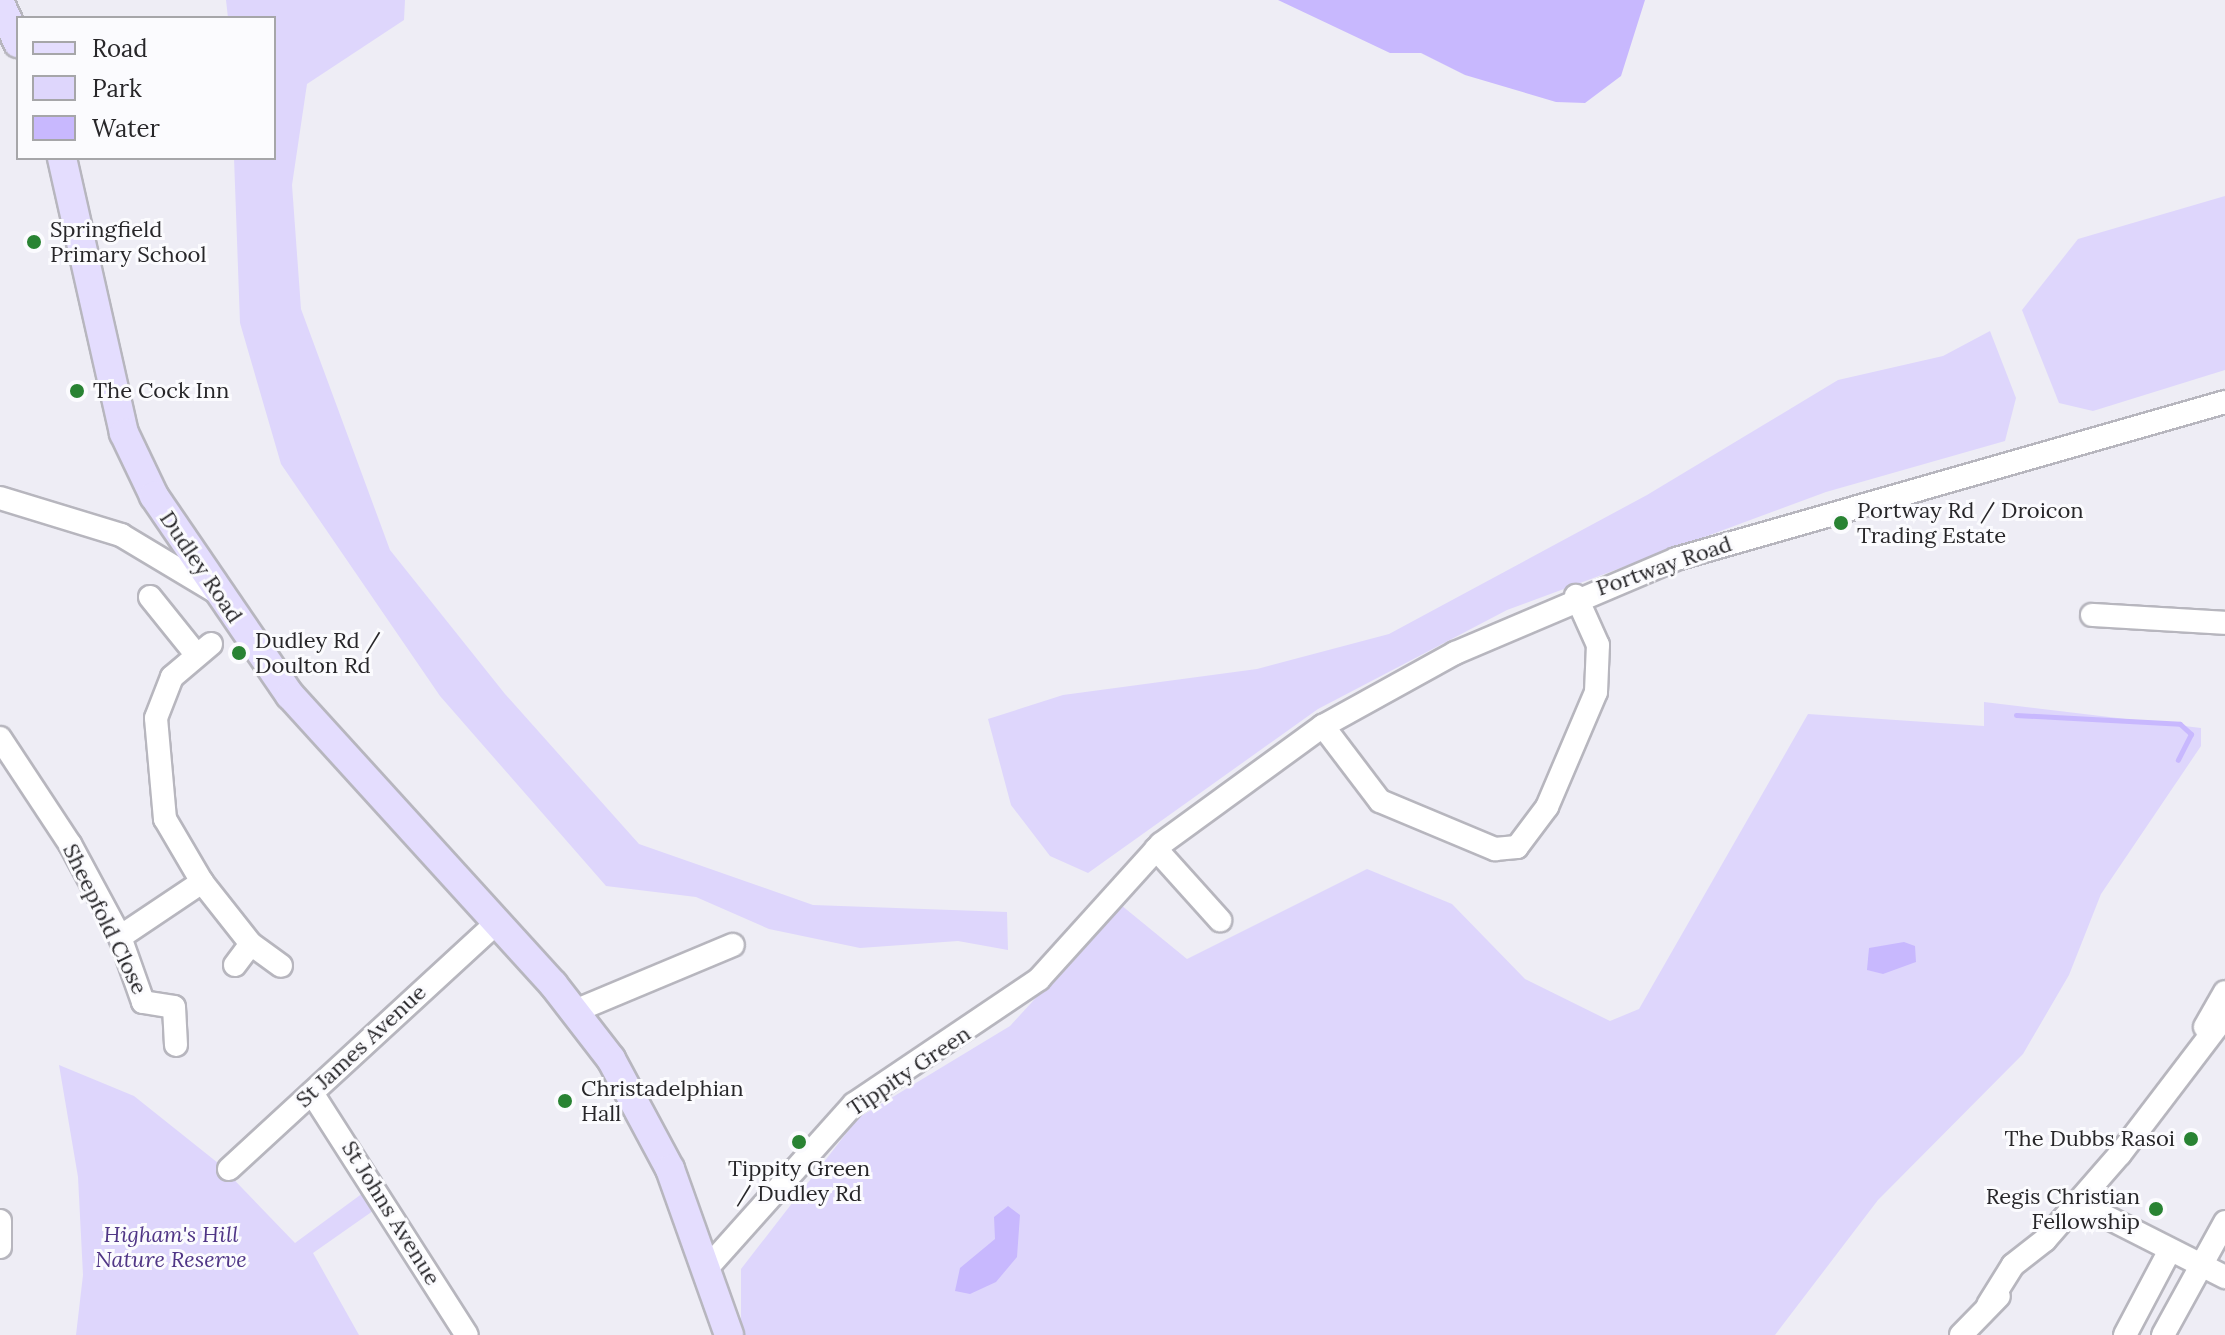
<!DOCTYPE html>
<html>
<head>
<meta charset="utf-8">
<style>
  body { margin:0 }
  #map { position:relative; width:2225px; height:1335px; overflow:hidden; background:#eeedf5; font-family:Lora,serif }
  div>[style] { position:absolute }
  .green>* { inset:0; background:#ded6fc }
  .water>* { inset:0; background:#c8b8fe }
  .stream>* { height:5px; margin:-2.5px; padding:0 2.5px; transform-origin:2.5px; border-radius:2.5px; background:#c8b8fe }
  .roads { filter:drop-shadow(2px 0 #b7b6be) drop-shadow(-2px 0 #b7b6be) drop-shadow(0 2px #b7b6be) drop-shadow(0 -2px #b7b6be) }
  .minor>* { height:22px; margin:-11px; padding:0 11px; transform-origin:11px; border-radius:11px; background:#fff }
  .major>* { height:28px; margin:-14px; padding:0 14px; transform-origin:14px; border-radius:14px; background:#e4ddfe }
  .dots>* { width:22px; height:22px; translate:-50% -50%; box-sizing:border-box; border:4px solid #fbfbfe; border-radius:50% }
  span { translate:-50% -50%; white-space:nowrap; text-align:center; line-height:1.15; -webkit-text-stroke:6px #fbfbfe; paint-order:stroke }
  .poi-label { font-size:22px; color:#272629 }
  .left { translate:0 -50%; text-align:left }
  .right { translate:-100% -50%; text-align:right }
  .street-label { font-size:22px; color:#272629 }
  .park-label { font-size:22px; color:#503686; font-style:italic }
  .legend { position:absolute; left:16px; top:16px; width:260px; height:144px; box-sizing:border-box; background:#fbfbfe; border:2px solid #a6a6a9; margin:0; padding:10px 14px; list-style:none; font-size:24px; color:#272629 }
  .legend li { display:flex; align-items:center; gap:16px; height:40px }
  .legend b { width:40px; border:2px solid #a6a6a9 }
</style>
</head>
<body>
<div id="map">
  <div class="green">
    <i style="clip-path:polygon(226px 0,405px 0,404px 20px,307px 84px,292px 185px,301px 309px,390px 550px,505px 694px,639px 844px,813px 905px,1007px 912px,1008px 950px,958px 941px,860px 948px,769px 929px,696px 897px,606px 886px,440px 696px,281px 464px,240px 323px,234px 158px,274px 158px,274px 18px,228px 18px)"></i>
    <i style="clip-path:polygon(2225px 196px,2225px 370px,2093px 411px,2059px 403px,2022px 310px,2078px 239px)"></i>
    <i style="clip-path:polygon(1990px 331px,2016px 398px,2005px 441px,1826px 492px,1507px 610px,1318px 709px,1088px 873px,1050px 856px,1011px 805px,988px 719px,1063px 695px,1257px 669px,1389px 634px,1647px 495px,1838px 380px,1943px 356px)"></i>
    <i style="clip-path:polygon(1984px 702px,2201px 728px,2201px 746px,2101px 894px,2069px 975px,2023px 1054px,1878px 1200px,1775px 1335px,741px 1335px,741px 1269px,858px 1118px,1010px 1026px,1121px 905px,1187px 959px,1367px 869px,1452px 904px,1525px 979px,1610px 1021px,1639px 1009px,1808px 714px,1984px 726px)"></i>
    <i style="clip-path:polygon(59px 1065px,134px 1096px,218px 1163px,295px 1243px,367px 1190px,380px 1206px,313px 1253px,359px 1335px,76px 1335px,83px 1275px,78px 1177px)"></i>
  </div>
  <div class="water">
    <i style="clip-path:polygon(1278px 0,1645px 0,1621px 76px,1585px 103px,1556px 102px,1465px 75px,1421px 53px,1390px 53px)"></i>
    <i style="clip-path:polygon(1904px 942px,1915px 946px,1916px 962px,1883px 974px,1867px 970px,1869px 948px)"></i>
    <i style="clip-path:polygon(1008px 1206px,1020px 1215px,1017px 1257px,996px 1282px,970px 1294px,955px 1291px,960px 1268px,995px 1239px,994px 1217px)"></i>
  </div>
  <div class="stream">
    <i style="left:2016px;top:715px;width:164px;rotate:3.1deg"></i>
    <i style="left:2180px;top:724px;width:15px;rotate:42deg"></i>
    <i style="left:2191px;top:734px;width:29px;rotate:117deg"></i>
  </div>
  <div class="roads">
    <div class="minor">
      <i style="left:0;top:498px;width:127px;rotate:17deg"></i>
      <i style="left:121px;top:535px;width:111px;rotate:31deg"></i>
      <i style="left:150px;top:597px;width:72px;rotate:51.2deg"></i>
      <i style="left:2092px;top:615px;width:133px;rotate:3.4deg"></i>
      <i style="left:1323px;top:726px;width:94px;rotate:52.8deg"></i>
      <i style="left:1380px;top:801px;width:125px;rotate:22.7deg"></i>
      <i style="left:1495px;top:849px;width:22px;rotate:-5deg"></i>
      <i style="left:1517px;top:847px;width:50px;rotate:-53.1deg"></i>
      <i style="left:1547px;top:807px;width:125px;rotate:-66.9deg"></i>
      <i style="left:1596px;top:692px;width:47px;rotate:-87.6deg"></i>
      <i style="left:1598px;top:645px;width:54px;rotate:-114.2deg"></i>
      <i style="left:0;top:738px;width:127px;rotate:56.6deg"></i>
      <i style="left:70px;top:844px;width:106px;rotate:61.7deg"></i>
      <i style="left:120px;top:937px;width:69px;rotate:70.5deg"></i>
      <i style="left:143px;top:1002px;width:31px;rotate:9deg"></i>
      <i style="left:174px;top:1007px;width:38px;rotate:87deg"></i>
      <i style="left:1156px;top:849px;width:96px;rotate:48deg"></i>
      <i style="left:202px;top:882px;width:79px;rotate:51.7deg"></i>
      <i style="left:251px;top:944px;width:37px;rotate:36deg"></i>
      <i style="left:120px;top:937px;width:99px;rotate:-33.9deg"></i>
      <i style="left:202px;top:882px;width:73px;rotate:-120.4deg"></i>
      <i style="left:165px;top:819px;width:101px;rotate:-95.1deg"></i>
      <i style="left:156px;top:718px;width:44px;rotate:-68.7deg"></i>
      <i style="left:172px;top:677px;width:51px;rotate:-40.2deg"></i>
      <i style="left:235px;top:965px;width:26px;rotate:-53deg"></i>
      <i style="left:575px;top:1011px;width:171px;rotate:-22.7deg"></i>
      <i style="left:2205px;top:1027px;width:40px;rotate:-60.3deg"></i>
      <i style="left:312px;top:1093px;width:287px;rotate:57.4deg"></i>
      <i style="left:229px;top:1169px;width:362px;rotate:-42.6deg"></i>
      <i style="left:2079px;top:1203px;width:164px;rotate:26.9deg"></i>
      <i style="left:0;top:1221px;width:26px;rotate:90deg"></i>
      <i style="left:709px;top:1266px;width:217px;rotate:-48.2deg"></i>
      <i style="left:854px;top:1104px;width:223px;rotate:-34deg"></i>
      <i style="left:1039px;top:979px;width:182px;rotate:-47.9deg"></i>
      <i style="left:1161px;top:844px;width:200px;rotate:-36.1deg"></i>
      <i style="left:1323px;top:726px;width:151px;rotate:-28.9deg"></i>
      <i style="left:1455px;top:653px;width:240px;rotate:-23deg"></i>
      <i style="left:1676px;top:559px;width:571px;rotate:-15.96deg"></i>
      <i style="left:1988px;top:1305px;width:47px;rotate:-58deg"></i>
      <i style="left:2013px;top:1265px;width:41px;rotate:-38deg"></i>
      <i style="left:2045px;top:1240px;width:114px;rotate:-48.9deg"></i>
      <i style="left:2120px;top:1154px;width:173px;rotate:-52.7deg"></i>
      <i style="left:1961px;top:1335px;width:54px;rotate:-45.7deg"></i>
      <i style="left:2125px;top:1335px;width:94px;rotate:-62.1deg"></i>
      <i style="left:2163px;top:1335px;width:129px;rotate:-61.2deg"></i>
    </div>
    <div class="major">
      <i style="left:0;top:3px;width:44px;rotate:65.8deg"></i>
      <i style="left:62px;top:158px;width:282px;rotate:77.3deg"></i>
      <i style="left:124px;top:433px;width:70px;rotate:64.5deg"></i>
      <i style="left:154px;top:496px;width:241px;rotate:55.7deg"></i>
      <i style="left:290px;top:695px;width:391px;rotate:47.7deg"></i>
      <i style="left:553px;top:984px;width:95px;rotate:52.3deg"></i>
      <i style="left:611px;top:1059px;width:125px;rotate:61.8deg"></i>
      <i style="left:670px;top:1169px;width:176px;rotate:70.4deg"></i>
    </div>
  </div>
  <div class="dots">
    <i style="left:34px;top:242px;background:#298333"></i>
    <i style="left:77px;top:391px;background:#298333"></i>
    <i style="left:1841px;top:523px;background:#298333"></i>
    <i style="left:239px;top:653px;background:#298333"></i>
    <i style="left:565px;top:1101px;background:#298333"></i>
    <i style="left:2191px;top:1139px;background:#298333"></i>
    <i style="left:799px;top:1142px;background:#298333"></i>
    <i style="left:2156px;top:1209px;background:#298333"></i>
  </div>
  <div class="poi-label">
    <span class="left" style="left:50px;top:242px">Springfield<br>Primary School</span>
    <span class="left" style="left:93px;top:391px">The Cock Inn</span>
    <span class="left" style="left:1857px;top:523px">Portway Rd / Droicon<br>Trading Estate</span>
    <span class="left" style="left:255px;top:653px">Dudley Rd /<br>Doulton Rd</span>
    <span class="left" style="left:581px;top:1101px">Christadelphian<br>Hall</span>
    <span class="right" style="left:2175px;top:1139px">The Dubbs Rasoi</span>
    <span style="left:799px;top:1181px">Tippity Green<br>/ Dudley Rd</span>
    <span class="right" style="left:2140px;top:1209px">Regis Christian<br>Fellowship</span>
  </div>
  <div class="street-label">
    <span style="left:1664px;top:566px;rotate:-19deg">Portway Road</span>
    <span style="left:201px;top:567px;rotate:56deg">Dudley Road</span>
    <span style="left:105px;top:919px;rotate:64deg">Sheepfold Close</span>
    <span style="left:361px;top:1046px;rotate:-43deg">St James Avenue</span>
    <span style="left:909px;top:1071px;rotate:-34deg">Tippity Green</span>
    <span style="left:391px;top:1213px;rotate:58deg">St Johns Avenue</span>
  </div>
  <div class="park-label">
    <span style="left:171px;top:1247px">Higham's Hill<br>Nature Reserve</span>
  </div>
  <ul class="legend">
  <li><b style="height:10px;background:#e4ddfe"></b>Road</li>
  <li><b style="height:22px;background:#ded6fc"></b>Park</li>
  <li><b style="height:22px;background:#c8b8fe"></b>Water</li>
  </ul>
</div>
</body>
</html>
